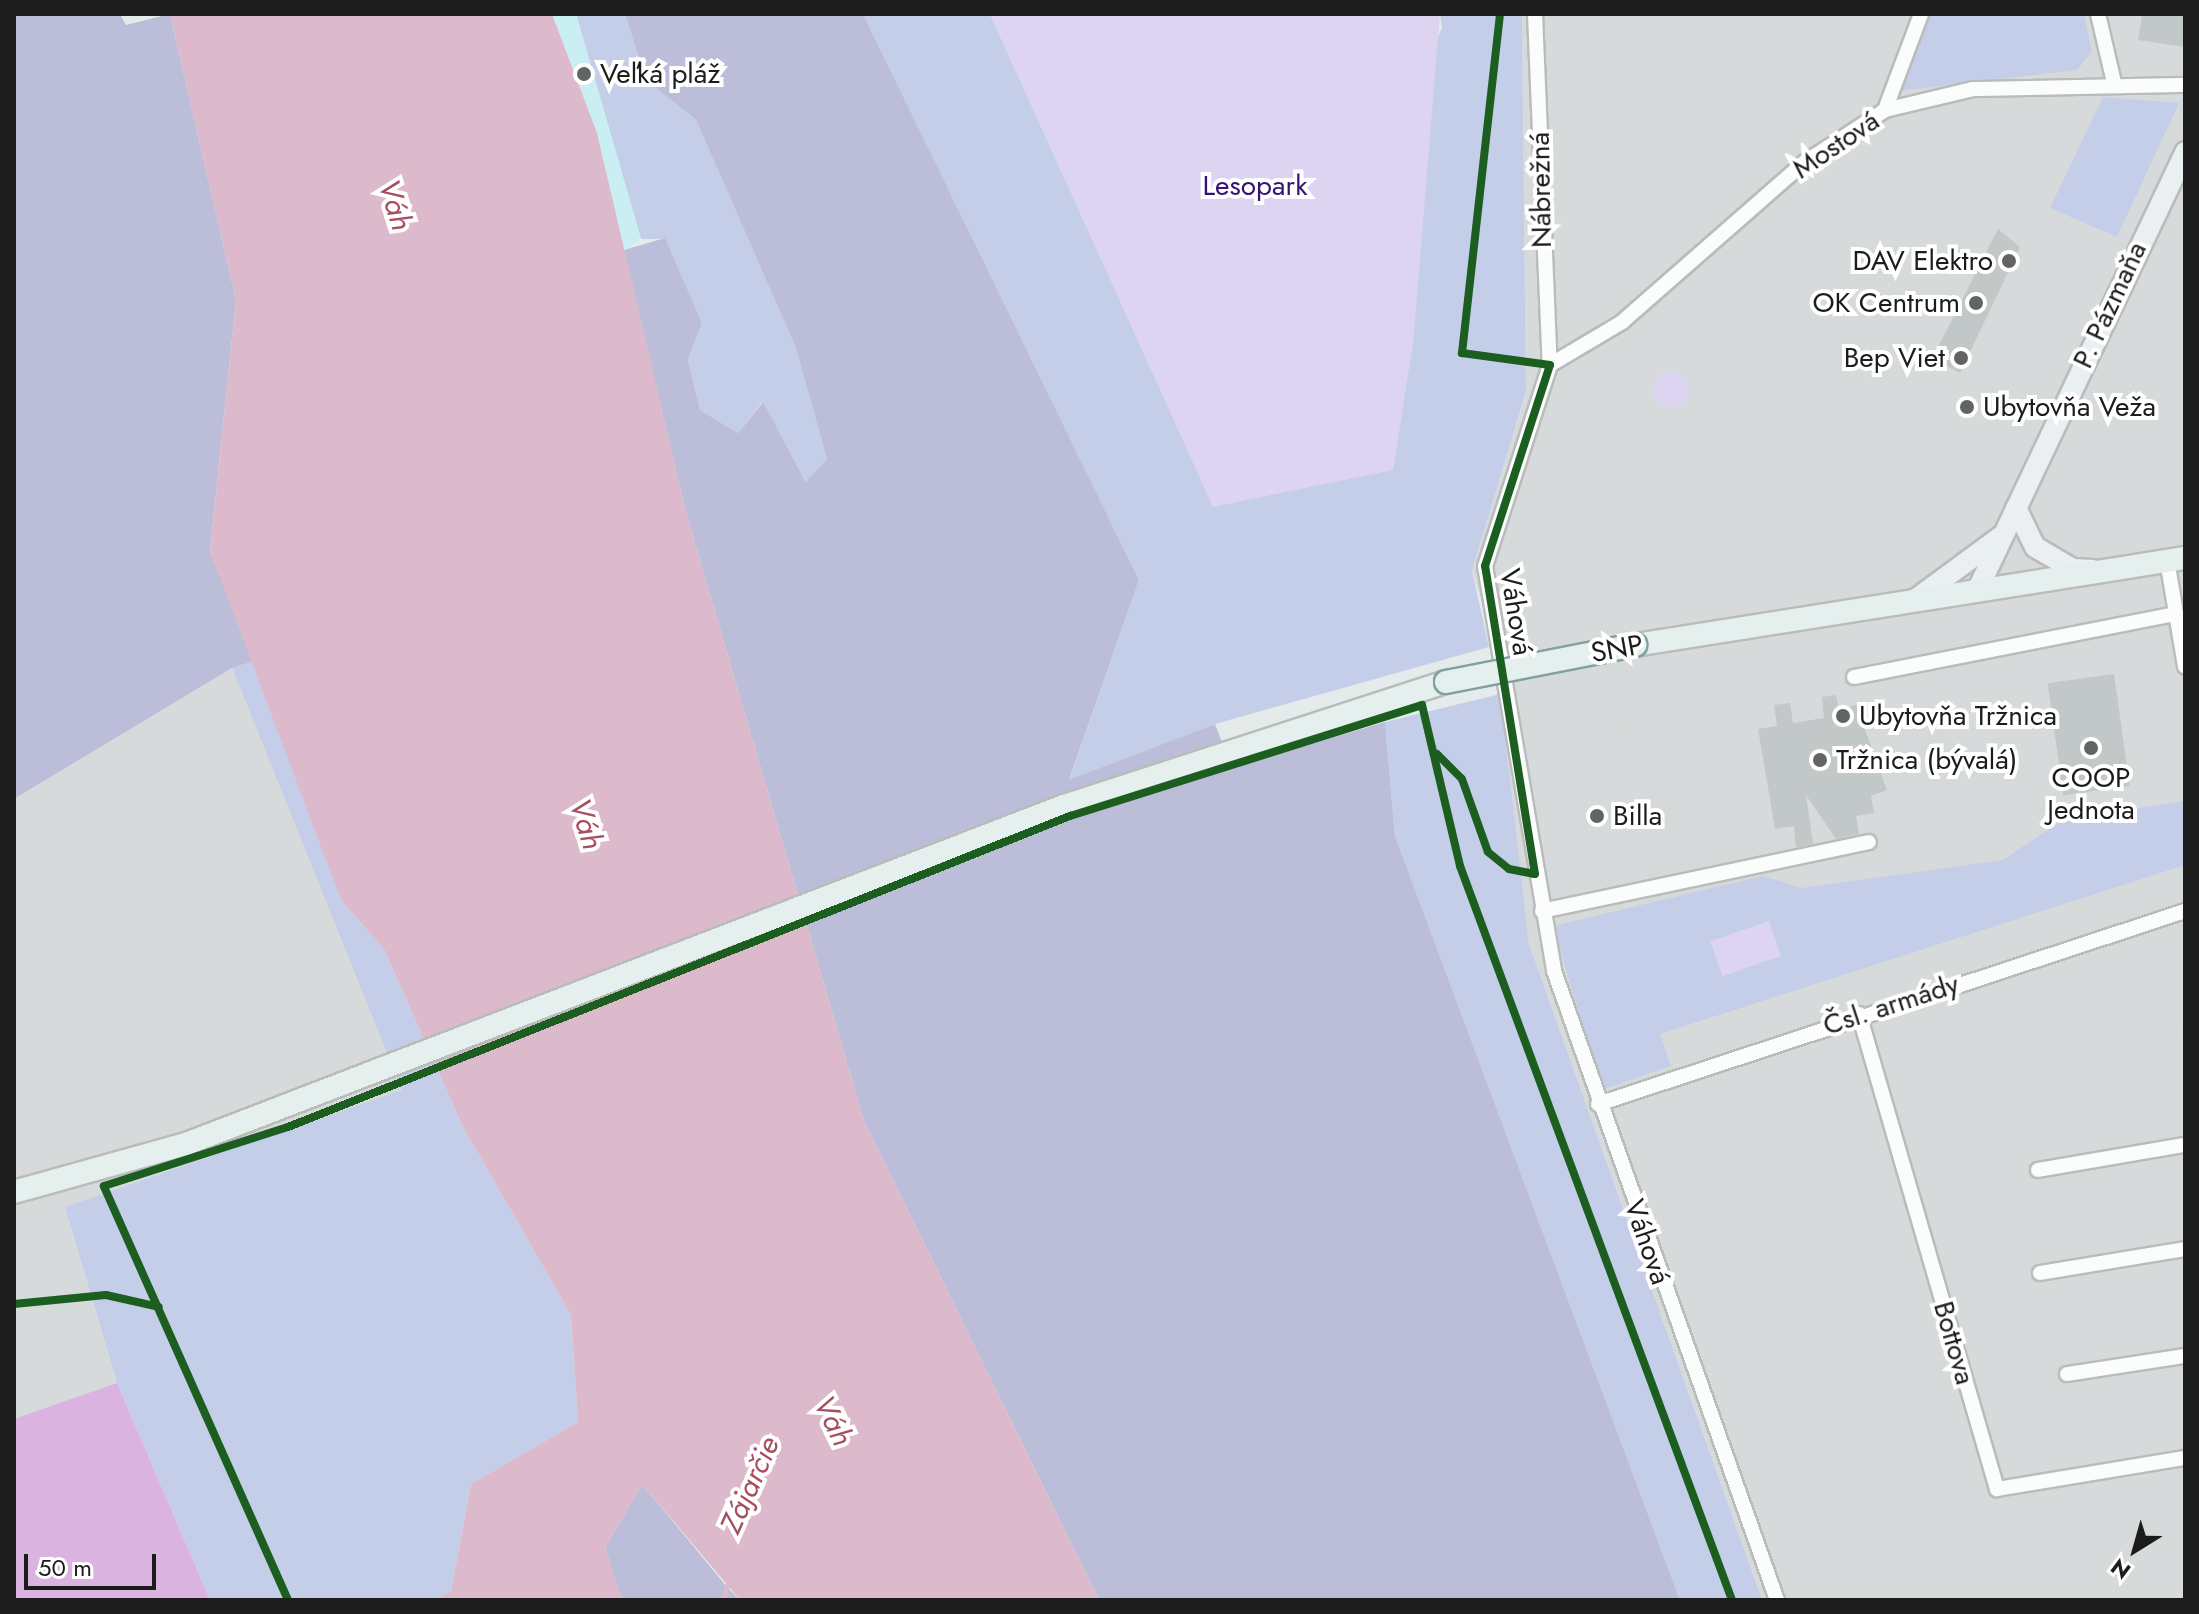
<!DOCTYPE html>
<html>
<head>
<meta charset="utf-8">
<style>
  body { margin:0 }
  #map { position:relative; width:2199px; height:1614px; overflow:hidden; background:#e5ebeb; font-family:Jost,sans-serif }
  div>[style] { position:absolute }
  .residential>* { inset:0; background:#d6dada }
  .religious>* { inset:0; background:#d6d9d9; transform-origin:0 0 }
  .grass>* { inset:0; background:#c5cee8 }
  .forest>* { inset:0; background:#bcbed9 }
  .sand>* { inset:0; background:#caeff3 }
  .park>* { inset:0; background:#dcd4f1; transform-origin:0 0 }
  .round { border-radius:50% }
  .pitch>* { inset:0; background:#dab3e1 }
  .water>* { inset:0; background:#dcbacb }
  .stream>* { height:5px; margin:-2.5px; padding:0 2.5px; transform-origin:2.5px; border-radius:2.5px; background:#dcbacb }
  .building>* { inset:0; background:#c2c7c7; transform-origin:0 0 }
  .roads { filter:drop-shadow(2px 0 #babcbc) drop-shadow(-2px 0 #babcbc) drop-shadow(0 2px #babcbc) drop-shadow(0 -2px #babcbc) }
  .street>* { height:14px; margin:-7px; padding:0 7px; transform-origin:7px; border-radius:7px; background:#fbfcfc }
  .secondary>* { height:20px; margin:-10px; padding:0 10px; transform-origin:10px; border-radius:10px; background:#eaeff2 }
  .primary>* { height:22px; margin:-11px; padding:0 11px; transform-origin:11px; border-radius:11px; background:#e4efee }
  .bridges { filter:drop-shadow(2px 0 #849f9f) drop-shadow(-2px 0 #849f9f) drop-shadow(0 2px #849f9f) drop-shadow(0 -2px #849f9f) }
  .primary-bridge>* { height:22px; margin:-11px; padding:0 11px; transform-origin:11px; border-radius:11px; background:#e4efee }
  .cycleway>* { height:8px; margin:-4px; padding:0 4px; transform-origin:4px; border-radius:4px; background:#1b5e20 }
  .dots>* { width:22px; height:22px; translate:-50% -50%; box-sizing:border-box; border:4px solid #fff; border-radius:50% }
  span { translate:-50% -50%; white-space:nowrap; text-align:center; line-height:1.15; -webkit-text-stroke:8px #fff; paint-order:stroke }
  .poi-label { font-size:28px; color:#1c1c1c }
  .left { translate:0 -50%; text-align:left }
  .right { translate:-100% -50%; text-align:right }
  .street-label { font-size:28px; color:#1c1c1c }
  .park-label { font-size:28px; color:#371273 }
  .water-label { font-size:30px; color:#a64f60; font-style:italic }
  .frame { position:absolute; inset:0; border:16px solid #1c1c1c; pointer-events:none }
  .north { position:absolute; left:2095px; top:1510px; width:80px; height:80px; -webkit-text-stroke:6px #fff; paint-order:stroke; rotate:217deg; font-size:22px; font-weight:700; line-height:32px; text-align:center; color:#1c1c1c }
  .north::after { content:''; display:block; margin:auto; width:28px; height:36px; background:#1c1c1c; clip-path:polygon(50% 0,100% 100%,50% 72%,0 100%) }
  .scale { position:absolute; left:24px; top:1554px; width:132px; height:36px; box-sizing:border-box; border:4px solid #1c1c1c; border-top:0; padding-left:10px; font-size:24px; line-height:28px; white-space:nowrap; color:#1c1c1c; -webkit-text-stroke:6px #fff; paint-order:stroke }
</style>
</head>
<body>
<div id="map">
  <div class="residential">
    <i style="clip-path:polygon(1522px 14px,2185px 14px,2185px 1600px,1762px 1600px,1529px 944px,1490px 628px,1472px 571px,1526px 391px)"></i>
    <i style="clip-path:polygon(232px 668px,403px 1090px,65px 1207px,117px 1383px,14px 1421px,14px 799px)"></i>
  </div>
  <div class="religious">
    <i style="left:2061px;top:237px;width:43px;height:152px;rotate:26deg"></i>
    <i style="left:1942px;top:705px;width:96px;height:64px;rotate:83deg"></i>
    <i style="clip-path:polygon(1740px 709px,1760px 853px,1790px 880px,1647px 905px,1650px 849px,1626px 730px)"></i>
    <i style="clip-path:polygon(2168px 973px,2181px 1050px,2172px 1063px,2158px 988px)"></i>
    <i style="clip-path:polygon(14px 1014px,52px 1085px,33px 1072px,14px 1040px)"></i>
    <i style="clip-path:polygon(37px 1313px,49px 1318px,59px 1343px,14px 1363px,14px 1322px)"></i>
  </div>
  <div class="grass">
    <i style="clip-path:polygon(576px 14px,625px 14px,646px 80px,696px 120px,795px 346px,827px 459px,807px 483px,762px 402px,738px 433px,700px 410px,688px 360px,702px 323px,665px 239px,641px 239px)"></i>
    <i style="clip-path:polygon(863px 14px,990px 14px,1214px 507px,1442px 28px,1440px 14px,1522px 14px,1526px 391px,1472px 571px,1489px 647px,1215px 724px,1069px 781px,1139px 580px)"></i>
    <i style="clip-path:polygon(1929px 14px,2084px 14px,2092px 52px,2077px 70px,1899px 91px)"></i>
    <i style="clip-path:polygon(2103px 97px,2179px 103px,2117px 237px,2050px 208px)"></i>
    <i style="clip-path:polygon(254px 661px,341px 900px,384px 949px,463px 1127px,571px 1315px,578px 1422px,471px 1484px,451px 1591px,434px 1600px,210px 1600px,117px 1383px,65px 1207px,402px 1090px,232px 668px)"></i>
    <i style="clip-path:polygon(1500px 694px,1529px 944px,1762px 1600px,1680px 1600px,1395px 836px,1385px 722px)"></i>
    <i style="clip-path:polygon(2185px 801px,2185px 865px,1660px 1034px,1671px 1066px,1602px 1090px,1553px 926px,1763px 876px,1802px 888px,2003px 860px,2063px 820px)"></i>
  </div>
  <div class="forest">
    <i style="clip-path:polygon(14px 14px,120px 14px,126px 25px,170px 14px,236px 300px,210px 551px,254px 661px,232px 668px,14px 799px)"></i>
    <i style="clip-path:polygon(625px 14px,863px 14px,1139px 580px,1069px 780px,1215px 724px,1232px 768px,1385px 722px,1395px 836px,1680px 1600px,1099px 1600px,864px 1121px,685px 509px,624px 250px,665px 238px,702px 323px,688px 360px,700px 410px,738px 433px,763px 402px,806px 482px,827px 459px,795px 346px,696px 120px,646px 80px)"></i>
    <i style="clip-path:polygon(642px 1484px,727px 1587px,740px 1600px,622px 1600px,605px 1548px)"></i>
  </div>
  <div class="sand">
    <i style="clip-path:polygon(552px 14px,576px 14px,641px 239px,624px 250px,597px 133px)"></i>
  </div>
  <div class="park">
    <i style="clip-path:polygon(990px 14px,1440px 14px,1413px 344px,1393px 470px,1213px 507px)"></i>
    <i class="round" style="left:1653px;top:371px;width:36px;height:36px"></i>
    <i style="left:1769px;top:921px;width:37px;height:62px;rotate:71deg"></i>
  </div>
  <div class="pitch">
    <i style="clip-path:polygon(117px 1383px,210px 1600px,14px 1600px,14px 1419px)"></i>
  </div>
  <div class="water">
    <i style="clip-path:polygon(170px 14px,552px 14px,597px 133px,685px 509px,864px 1121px,1099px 1600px,740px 1600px,642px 1484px,605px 1548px,622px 1600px,434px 1600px,451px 1591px,471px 1484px,578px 1422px,571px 1315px,463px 1127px,384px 949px,341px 900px,210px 551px,236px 300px)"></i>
  </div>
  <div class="stream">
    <i style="left:722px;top:1600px;width:19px;rotate:-69deg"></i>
  </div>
  <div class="building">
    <i style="clip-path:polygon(2142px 14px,2185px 15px,2185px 47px,2138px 40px)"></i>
    <i style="clip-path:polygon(1998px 229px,2020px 247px,1960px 373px,1932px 359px)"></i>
    <i style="left:2114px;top:674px;width:113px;height:67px;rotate:82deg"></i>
    <i style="clip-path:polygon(1836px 695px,1839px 710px,1856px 705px,1887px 790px,1871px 796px,1874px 813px,1856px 816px,1859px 834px,1836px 839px,1806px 795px,1813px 844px,1796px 847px,1794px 826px,1775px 829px,1758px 729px,1777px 726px,1774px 705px,1790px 703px,1793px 723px,1824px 718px,1822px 697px)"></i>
  </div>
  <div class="roads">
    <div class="street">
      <i style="left:1535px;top:14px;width:351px;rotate:87.6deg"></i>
      <i style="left:1550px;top:365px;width:211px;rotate:107.9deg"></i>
      <i style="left:1485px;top:566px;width:411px;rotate:80.3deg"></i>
      <i style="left:1554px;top:971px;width:667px;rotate:70.48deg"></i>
      <i style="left:2098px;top:14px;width:71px;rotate:76.9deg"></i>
      <i style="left:1885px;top:110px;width:103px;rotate:-69.4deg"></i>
      <i style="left:1550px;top:365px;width:84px;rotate:-30.8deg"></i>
      <i style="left:1622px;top:322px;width:243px;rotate:-41.2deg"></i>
      <i style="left:1805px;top:162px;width:95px;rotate:-33deg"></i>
      <i style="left:1885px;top:110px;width:90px;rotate:-13.4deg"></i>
      <i style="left:1973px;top:89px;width:212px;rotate:-1.1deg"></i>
      <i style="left:2167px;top:560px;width:108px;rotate:80.4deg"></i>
      <i style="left:1854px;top:677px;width:328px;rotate:-11.1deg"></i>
      <i style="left:1542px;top:911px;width:334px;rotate:-11.9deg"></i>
      <i style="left:1859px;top:1014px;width:495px;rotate:73.8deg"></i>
      <i style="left:1997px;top:1489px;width:191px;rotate:-9.4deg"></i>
      <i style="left:1598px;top:1104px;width:618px;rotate:-18.2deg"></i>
      <i style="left:2038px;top:1170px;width:149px;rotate:-9.7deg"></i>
      <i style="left:2040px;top:1273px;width:147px;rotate:-9.4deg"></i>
      <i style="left:2067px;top:1374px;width:119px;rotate:-8.7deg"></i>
    </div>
    <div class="secondary">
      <i style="left:2016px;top:508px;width:43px;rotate:64deg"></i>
      <i style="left:2035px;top:547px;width:44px;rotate:30.1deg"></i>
      <i style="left:2073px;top:569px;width:20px;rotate:3deg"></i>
      <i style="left:1977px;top:591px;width:486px;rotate:-64.6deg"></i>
      <i style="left:1916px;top:599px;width:104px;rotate:-36.4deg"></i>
    </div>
    <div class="primary">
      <i style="left:1635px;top:645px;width:557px;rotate:-8.99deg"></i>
      <i style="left:14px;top:1192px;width:179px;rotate:-15.6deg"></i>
      <i style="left:186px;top:1144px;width:941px;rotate:-21.06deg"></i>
      <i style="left:1064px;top:806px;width:402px;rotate:-18deg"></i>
    </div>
  </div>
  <div class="bridges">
    <div class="primary-bridge">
      <i style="left:1446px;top:682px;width:193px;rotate:-11.1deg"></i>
    </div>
  </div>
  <div class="cycleway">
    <i style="left:1437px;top:754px;width:35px;rotate:45deg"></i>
    <i style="left:1462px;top:779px;width:77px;rotate:70.4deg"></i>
    <i style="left:1488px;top:852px;width:27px;rotate:39deg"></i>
    <i style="left:1509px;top:869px;width:26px;rotate:11deg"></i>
    <i style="left:1535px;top:874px;width:312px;rotate:-99.2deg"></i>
    <i style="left:1485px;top:566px;width:211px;rotate:-72.1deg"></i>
    <i style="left:1550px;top:365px;width:89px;rotate:-172.2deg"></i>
    <i style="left:1462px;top:353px;width:341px;rotate:-83.6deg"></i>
    <i style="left:14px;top:1304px;width:92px;rotate:-5.6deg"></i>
    <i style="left:106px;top:1295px;width:54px;rotate:12.8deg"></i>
    <i style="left:288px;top:1600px;width:453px;rotate:-114deg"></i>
    <i style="left:104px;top:1186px;width:193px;rotate:-17.8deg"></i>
    <i style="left:288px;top:1127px;width:842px;rotate:-21.69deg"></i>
    <i style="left:1070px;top:816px;width:369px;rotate:-17.5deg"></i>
    <i style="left:1422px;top:705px;width:165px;rotate:76.7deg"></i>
    <i style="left:1460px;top:866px;width:783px;rotate:69.67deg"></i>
  </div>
  <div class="dots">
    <i style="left:584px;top:74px;background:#626464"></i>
    <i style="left:2009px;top:261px;background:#626464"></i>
    <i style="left:1976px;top:303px;background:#626464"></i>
    <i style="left:1961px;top:358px;background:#626464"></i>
    <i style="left:1967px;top:407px;background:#626464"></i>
    <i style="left:1843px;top:716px;background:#626464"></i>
    <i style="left:2091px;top:748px;background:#626464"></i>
    <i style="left:1820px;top:760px;background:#626464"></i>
    <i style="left:1597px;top:816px;background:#626464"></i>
  </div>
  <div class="poi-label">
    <span class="left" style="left:600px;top:74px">Veľká pláž</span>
    <span class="right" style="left:1993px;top:261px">DAV Elektro</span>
    <span class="right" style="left:1960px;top:303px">OK Centrum</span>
    <span class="right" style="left:1945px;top:358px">Bep Viet</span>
    <span class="left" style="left:1983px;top:407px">Ubytovňa Veža</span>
    <span class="left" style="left:1859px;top:716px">Ubytovňa Tržnica</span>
    <span class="left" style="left:1836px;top:760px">Tržnica (bývalá)</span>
    <span style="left:2091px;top:794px">COOP<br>Jednota</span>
    <span class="left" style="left:1613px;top:816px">Billa</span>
  </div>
  <div class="street-label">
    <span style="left:1836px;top:145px;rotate:-34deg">Mostová</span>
    <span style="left:1541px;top:190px;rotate:-91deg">Nábrežná</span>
    <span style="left:2110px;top:305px;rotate:-65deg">P. Pázmaňa</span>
    <span style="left:1516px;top:612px;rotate:81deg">Váhová</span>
    <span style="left:1617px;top:649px;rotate:-10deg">SNP</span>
    <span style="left:1891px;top:1005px;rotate:-18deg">Čsl. armády</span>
    <span style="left:1647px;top:1242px;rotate:71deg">Váhová</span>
    <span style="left:1954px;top:1343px;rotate:74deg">Bottova</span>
  </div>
  <div class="park-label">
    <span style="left:1255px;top:186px">Lesopark</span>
  </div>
  <div class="water-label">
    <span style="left:395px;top:205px;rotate:73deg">Váh</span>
    <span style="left:586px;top:824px;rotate:73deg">Váh</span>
    <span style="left:833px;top:1421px;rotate:64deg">Váh</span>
    <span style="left:750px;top:1485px;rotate:-66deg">Zájarčie</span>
  </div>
  <div class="frame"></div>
  <div class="north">N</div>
  <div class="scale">50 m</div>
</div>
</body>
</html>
